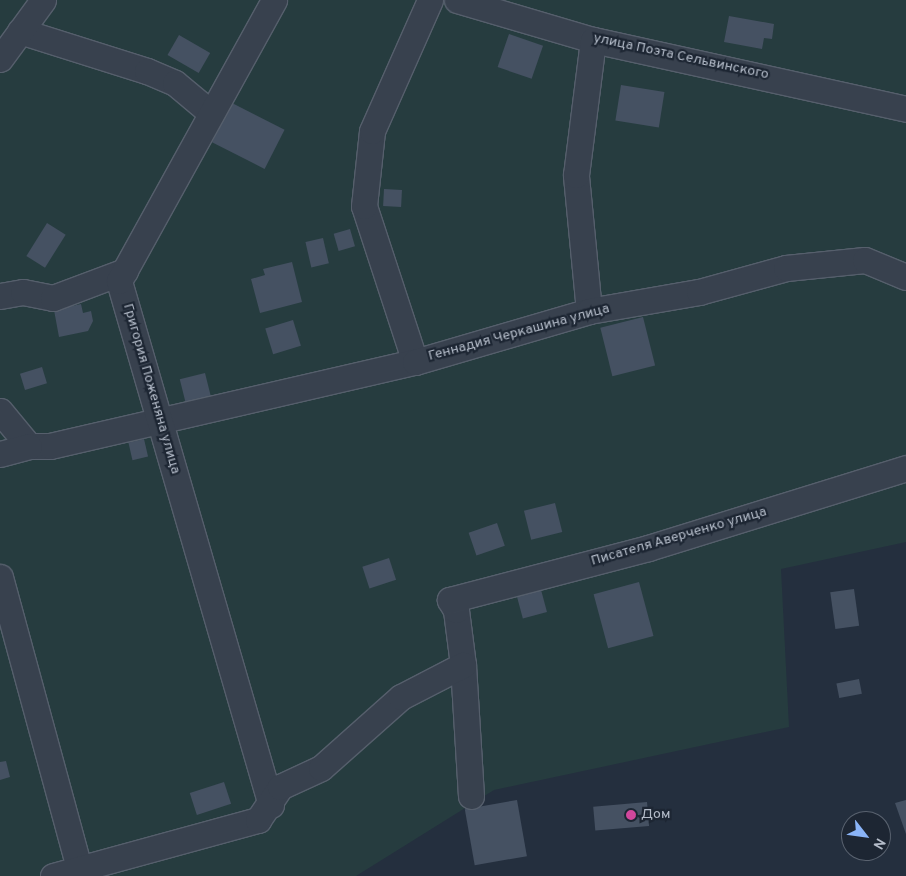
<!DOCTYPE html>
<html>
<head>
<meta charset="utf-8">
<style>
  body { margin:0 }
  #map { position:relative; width:906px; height:876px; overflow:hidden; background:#242f3e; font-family:Overpass,sans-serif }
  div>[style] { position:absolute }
  .green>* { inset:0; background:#263c3f }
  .building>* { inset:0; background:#455162; transform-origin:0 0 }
  .roads { filter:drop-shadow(1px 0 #565f6c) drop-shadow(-1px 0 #565f6c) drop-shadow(0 1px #565f6c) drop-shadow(0 -1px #565f6c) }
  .minor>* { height:25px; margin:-12.5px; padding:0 12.5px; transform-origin:12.5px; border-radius:12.5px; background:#38414e }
  .dots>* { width:14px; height:14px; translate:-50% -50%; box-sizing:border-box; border:2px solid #1d2633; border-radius:50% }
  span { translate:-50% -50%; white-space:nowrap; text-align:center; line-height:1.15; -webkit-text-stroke:4.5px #1d2633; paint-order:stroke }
  .street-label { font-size:14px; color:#b4bcc9 }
  .poi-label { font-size:14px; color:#b4bcc9 }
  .left { translate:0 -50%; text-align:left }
  .north { position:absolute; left:841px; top:811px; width:50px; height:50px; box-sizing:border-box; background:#1d2633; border:1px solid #59626f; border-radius:50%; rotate:120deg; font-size:14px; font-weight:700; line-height:20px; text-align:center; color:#b4bcc9 }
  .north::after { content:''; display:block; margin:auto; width:18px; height:22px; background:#8ab4f8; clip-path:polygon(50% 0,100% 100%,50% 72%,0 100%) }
</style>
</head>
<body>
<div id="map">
  <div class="green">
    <i style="clip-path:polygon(0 0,906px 0,906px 542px,781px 569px,789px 727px,494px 790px,356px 876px,0 876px)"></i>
  </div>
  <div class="building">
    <i style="clip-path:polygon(729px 16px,774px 24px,772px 39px,764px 38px,762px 49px,724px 42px)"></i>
    <i style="left:509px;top:34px;width:36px;height:35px;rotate:19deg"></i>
    <i style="left:179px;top:35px;width:36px;height:23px;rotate:30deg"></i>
    <i style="left:621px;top:85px;width:44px;height:36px;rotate:9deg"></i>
    <i style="left:232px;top:103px;width:59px;height:44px;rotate:27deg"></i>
    <i style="left:384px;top:189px;width:18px;height:17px;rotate:3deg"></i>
    <i style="left:47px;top:223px;width:22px;height:39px;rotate:32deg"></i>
    <i style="left:350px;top:229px;width:18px;height:17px;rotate:74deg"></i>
    <i style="left:323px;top:238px;width:26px;height:18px;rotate:77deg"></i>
    <i style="clip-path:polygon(292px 262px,302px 302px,260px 313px,251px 279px,265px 275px,263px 269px)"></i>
    <i style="clip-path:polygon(81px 304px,83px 313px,91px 311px,93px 321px,88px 331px,59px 337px,54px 310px)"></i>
    <i style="left:643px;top:317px;width:50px;height:44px;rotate:76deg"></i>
    <i style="left:293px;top:320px;width:27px;height:29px;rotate:73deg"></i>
    <i style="left:42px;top:367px;width:17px;height:23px;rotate:73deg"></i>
    <i style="left:205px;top:373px;width:25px;height:26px;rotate:76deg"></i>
    <i style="left:144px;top:439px;width:18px;height:16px;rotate:77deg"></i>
    <i style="left:555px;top:503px;width:30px;height:32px;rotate:76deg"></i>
    <i style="left:497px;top:523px;width:24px;height:30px;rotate:71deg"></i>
    <i style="left:389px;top:558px;width:23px;height:28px;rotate:72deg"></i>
    <i style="left:639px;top:582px;width:56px;height:47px;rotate:75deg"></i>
    <i style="left:540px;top:586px;width:27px;height:25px;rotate:75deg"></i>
    <i style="left:854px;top:589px;width:37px;height:24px;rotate:82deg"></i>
    <i style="left:859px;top:679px;width:15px;height:23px;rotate:79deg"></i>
    <i style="clip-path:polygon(6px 761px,10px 777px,0 780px,0 762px)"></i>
    <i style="left:224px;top:782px;width:23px;height:36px;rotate:72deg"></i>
    <i style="left:517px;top:800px;width:57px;height:53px;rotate:80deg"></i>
    <i style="clip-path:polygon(906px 800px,906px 834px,895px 803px)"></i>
    <i style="left:647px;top:802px;width:24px;height:54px;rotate:85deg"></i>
  </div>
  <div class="roads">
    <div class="minor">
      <i style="left:457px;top:0;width:142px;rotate:16.4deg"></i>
      <i style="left:593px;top:40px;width:321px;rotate:12.4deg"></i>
      <i style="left:20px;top:31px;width:133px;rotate:17.5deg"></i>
      <i style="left:147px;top:71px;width:30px;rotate:23deg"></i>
      <i style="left:175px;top:83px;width:47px;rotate:39.8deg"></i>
      <i style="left:0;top:59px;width:73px;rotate:-53.9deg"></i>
      <i style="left:0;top:296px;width:23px;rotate:-10deg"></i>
      <i style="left:23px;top:292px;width:31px;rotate:11deg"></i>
      <i style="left:53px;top:298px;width:77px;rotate:-20.6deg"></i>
      <i style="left:589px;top:311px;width:137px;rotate:-95.5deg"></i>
      <i style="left:576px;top:175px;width:136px;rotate:-82.8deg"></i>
      <i style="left:415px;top:362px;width:164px;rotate:-108.1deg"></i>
      <i style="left:364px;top:206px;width:75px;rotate:-83.9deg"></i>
      <i style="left:372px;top:131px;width:143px;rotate:-66.1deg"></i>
      <i style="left:0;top:411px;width:45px;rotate:50.4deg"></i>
      <i style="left:29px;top:446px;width:21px"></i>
      <i style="left:50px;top:446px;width:375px;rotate:-13deg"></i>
      <i style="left:415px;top:362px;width:181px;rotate:-16.3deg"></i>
      <i style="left:589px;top:311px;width:112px;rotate:-9.8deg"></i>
      <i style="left:699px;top:292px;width:90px;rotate:-15.4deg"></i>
      <i style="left:786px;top:268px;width:79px;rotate:-5.8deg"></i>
      <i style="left:865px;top:260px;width:44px;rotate:22.5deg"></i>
      <i style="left:0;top:454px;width:30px;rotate:-15deg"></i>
      <i style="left:0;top:577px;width:302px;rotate:74.8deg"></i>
      <i style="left:471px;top:796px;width:131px;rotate:-93.5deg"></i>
      <i style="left:463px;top:665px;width:55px;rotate:-97.3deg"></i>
      <i style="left:456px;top:610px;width:12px;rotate:-121deg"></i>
      <i style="left:450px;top:600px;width:205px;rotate:-14.7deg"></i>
      <i style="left:648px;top:548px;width:270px;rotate:-17.2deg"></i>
      <i style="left:271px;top:805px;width:546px;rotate:-106.18deg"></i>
      <i style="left:119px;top:281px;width:321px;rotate:-61.1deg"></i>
      <i style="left:53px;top:876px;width:213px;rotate:-15.3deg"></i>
      <i style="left:258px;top:820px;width:40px;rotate:-56deg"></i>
      <i style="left:280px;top:787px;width:45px;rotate:-24.9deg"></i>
      <i style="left:321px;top:768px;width:107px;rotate:-41.6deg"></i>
      <i style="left:401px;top:697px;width:70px;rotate:-27.3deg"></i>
    </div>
  </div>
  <div class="dots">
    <i style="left:631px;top:815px;background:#d1479c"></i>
  </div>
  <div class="street-label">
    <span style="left:681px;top:57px;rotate:12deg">улица Поэта Сельвинского</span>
    <span style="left:519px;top:333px;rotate:-15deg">Геннадия Черкашина улица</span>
    <span style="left:151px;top:389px;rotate:74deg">Григория Поженяна улица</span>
    <span style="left:679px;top:537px;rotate:-16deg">Писателя Аверченко улица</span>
  </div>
  <div class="poi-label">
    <span class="left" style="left:641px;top:815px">Дом</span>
  </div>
  <div class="north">N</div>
</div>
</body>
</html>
